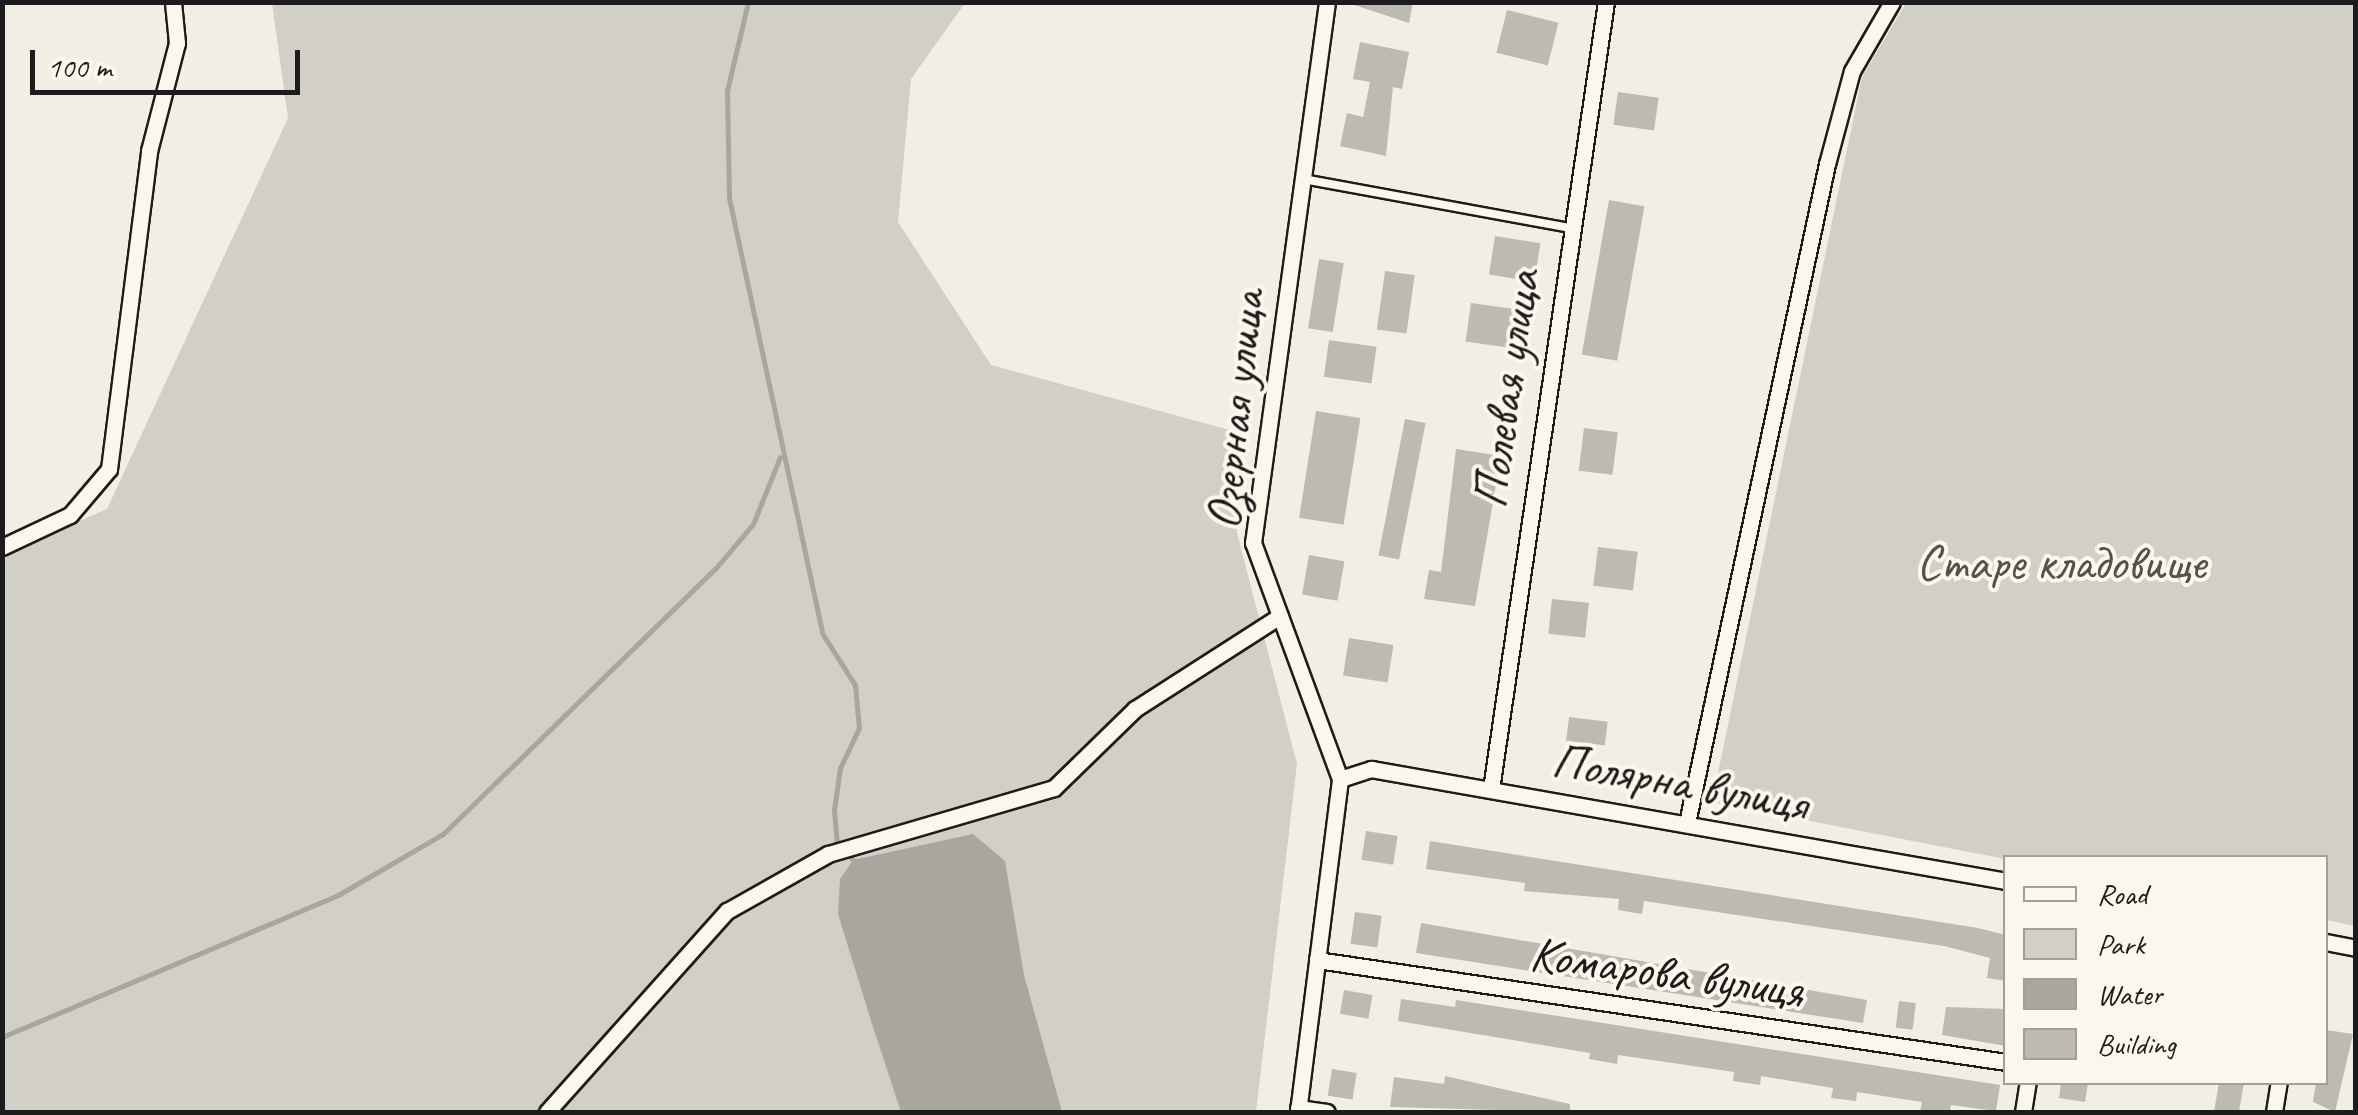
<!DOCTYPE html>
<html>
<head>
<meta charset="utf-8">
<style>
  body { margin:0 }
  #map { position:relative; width:2358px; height:1115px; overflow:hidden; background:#f2eee4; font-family:Caveat,sans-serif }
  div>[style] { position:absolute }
  .green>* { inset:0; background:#d2cfc6 }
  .water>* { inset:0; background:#a9a6a0 }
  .stream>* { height:5px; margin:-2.5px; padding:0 2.5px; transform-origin:2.5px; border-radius:2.5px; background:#a9a6a0 }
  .building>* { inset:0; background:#bdbab1; transform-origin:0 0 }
  .roads { filter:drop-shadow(2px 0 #1c1c1c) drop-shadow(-2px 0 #1c1c1c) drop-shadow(0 2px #1c1c1c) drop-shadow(0 -2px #1c1c1c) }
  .lane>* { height:8px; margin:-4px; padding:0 4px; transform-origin:4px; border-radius:4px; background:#fbf7ec }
  .street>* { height:15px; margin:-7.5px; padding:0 7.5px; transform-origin:7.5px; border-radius:7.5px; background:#fbf7ec }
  span { translate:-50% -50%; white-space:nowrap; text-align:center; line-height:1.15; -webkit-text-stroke:8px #fbf7ec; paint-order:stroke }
  .street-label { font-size:50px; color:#1c1c1c }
  .park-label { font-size:50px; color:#53524f }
  .frame { position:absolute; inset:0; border:5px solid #1c1c1c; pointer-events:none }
  .legend { position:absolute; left:2003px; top:855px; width:325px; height:230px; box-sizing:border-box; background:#fbf7ec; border:2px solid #a29f99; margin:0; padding:12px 18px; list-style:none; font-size:30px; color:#1c1c1c }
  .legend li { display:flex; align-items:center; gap:20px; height:50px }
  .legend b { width:50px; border:2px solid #a29f99 }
  .scale { position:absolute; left:30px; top:50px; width:270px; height:45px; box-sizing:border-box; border:5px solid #1c1c1c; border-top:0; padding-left:12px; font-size:30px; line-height:35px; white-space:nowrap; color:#1c1c1c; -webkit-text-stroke:8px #fbf7ec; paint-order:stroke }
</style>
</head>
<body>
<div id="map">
  <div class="green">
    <i style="clip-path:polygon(272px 3px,965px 3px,911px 79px,898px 222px,991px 365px,1233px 431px,1237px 533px,1297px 764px,1256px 1112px,3px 1112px,2px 555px,107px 509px,288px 118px)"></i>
    <i style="clip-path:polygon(1906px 3px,2355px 3px,2355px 926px,2326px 920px,2326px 858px,2005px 859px,1712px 802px,1862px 77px)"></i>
  </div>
  <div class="water">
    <i style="clip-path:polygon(973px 834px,1005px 861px,1024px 975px,1062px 1112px,901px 1112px,873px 1027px,838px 914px,840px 879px,853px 860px)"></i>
  </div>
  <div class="stream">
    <i style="left:748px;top:2px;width:91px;rotate:103.3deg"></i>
    <i style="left:727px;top:91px;width:107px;rotate:88.9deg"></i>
    <i style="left:729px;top:198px;width:445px;rotate:77.9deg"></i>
    <i style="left:822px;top:633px;width:62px;rotate:57.6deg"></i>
    <i style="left:855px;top:685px;width:43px;rotate:84.7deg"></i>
    <i style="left:859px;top:728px;width:44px;rotate:115.4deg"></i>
    <i style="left:840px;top:768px;width:42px;rotate:98.1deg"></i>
    <i style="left:834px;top:810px;width:32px;rotate:85deg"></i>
    <i style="left:837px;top:842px;width:24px;rotate:48deg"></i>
    <i style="left:2px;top:1037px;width:365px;rotate:-22.9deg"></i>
    <i style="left:338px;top:895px;width:121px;rotate:-30.2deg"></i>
    <i style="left:443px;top:834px;width:380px;rotate:-44.3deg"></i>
    <i style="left:715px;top:569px;width:59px;rotate:-49.8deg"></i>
    <i style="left:753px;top:524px;width:72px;rotate:-68.1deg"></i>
  </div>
  <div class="building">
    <i style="clip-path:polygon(1345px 2px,1413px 2px,1409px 23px)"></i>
    <i style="left:1507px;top:10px;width:53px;height:44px;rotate:14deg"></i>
    <i style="clip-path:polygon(1360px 42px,1409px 52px,1402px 89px,1393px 87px,1386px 156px,1340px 146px,1347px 113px,1363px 117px,1370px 82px,1353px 79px)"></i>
    <i style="left:1618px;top:92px;width:41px;height:33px;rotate:8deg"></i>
    <i style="left:1609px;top:200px;width:36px;height:157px;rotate:10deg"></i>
    <i style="left:1495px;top:236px;width:46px;height:39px;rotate:9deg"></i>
    <i style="left:1319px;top:259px;width:25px;height:70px;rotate:9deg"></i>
    <i style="left:1385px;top:271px;width:30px;height:59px;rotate:8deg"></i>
    <i style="left:1471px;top:303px;width:49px;height:39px;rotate:8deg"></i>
    <i style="left:1329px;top:340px;width:48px;height:37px;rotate:8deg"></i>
    <i style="left:1316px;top:411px;width:45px;height:108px;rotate:9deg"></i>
    <i style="left:1405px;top:419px;width:21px;height:139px;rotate:11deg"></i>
    <i style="left:1584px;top:428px;width:34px;height:43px;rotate:7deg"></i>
    <i style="clip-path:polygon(1456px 449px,1501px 456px,1475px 606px,1424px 599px,1429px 570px,1441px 572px)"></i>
    <i style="left:1598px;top:547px;width:40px;height:39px;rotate:7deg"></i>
    <i style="left:1309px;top:555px;width:36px;height:40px;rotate:10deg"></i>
    <i style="left:1552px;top:599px;width:37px;height:35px;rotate:6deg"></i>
    <i style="left:1349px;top:638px;width:45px;height:38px;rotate:9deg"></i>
    <i style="left:1569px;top:717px;width:39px;height:24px;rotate:7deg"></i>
    <i style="left:1366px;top:831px;width:32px;height:29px;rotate:9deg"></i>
    <i style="clip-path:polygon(1430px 841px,1978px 928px,2006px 935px,2006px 981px,1987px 978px,1990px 958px,1944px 946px,1644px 901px,1642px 914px,1618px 910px,1619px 899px,1524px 891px,1525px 883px,1426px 869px)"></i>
    <i style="left:1355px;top:912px;width:27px;height:32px;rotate:8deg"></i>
    <i style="clip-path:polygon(1421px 923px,1867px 1000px,1863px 1023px,1416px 953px)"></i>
    <i style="left:1344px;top:990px;width:29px;height:24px;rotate:10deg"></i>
    <i style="clip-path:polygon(1401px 999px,1455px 1007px,1456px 1000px,2000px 1085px,1996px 1111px,1951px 1105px,1950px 1112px,1920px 1112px,1922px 1102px,1857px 1092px,1856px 1101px,1831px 1098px,1833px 1088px,1761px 1076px,1760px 1085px,1733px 1081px,1734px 1072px,1618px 1055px,1617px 1064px,1589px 1059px,1590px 1053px,1398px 1021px)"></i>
    <i style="left:1899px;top:1001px;width:17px;height:27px;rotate:7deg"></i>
    <i style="clip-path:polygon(1946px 1007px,2006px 1009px,2006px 1046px,1942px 1035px)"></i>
    <i style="clip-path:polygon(2326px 1030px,2353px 1034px,2335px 1112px,2313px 1102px,2316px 1082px,2326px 1082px)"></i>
    <i style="left:1332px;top:1069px;width:25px;height:27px;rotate:9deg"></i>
    <i style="clip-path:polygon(1445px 1076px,1570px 1104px,1570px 1112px,1390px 1107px,1394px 1077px,1444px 1084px)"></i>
    <i style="clip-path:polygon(2061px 1082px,2088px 1082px,2085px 1102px,2059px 1098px)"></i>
    <i style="clip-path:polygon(2219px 1082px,2244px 1082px,2239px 1112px,2214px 1112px)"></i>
  </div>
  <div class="roads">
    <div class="lane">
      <i style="left:1303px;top:179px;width:271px;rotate:10.4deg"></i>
    </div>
    <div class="street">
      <i style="left:2px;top:547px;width:75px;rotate:-25.2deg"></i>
      <i style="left:70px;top:515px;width:60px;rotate:-49.7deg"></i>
      <i style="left:109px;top:469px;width:321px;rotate:-82.8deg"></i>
      <i style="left:149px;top:151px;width:112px;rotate:-75.5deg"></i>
      <i style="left:177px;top:43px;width:41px;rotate:-95.6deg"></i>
      <i style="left:1340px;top:779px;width:33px;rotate:-18deg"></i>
      <i style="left:1371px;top:769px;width:645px;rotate:10deg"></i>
      <i style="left:1491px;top:789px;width:795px;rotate:-81.69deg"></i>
      <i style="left:1687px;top:823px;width:674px;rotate:-78.01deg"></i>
      <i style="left:1827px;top:164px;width:96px;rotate:-75deg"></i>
      <i style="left:1852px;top:71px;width:80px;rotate:-59.9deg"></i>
      <i style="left:2326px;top:942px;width:31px;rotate:11deg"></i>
      <i style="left:1317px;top:960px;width:697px;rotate:8.42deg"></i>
      <i style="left:1298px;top:1108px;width:29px;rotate:8deg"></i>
      <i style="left:547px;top:1112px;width:270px;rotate:-48.2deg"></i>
      <i style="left:727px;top:911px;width:116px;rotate:-29.4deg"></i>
      <i style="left:828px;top:854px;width:235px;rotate:-16.3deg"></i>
      <i style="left:1054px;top:788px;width:113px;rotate:-44.3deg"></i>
      <i style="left:1135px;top:709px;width:172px;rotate:-32.7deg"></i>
      <i style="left:1298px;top:1112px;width:336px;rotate:-82.8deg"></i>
      <i style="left:1340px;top:779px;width:252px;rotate:-110.2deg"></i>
      <i style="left:1253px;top:543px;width:546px;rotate:-82.21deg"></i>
      <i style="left:2023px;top:1112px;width:30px;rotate:-81deg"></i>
      <i style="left:2274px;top:1112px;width:30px;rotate:-81deg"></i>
    </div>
  </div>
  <div class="street-label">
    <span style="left:1506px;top:389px;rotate:-82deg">Полевая улица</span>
    <span style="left:1235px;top:410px;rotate:-84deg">Озерная улица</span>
    <span style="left:1680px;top:782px;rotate:10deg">Полярна вулиця</span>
    <span style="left:1667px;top:972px;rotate:8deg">Комарова вулиця</span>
  </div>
  <div class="park-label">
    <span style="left:2061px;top:563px">Старе кладовище</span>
  </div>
  <div class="frame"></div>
  <ul class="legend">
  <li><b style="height:12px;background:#fbf7ec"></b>Road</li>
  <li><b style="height:28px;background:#d2cfc6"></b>Park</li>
  <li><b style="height:28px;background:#a9a6a0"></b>Water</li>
  <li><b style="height:28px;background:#bdbab1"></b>Building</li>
  </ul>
  <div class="scale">100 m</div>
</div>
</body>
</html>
